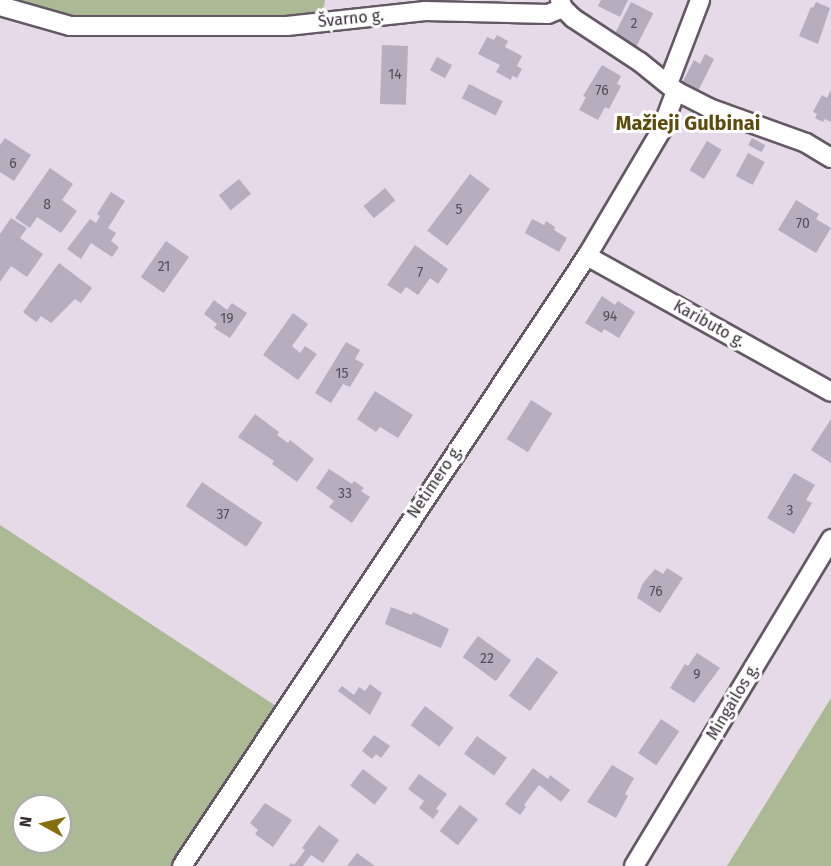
<!DOCTYPE html>
<html>
<head>
<meta charset="utf-8">
<style>
  body { margin:0 }
  #map { position:relative; width:831px; height:866px; overflow:hidden; background:#e6d9e8; font-family:"Fira Sans",sans-serif }
  div>[style] { position:absolute }
  .green>* { inset:0; background:#abba94 }
  .building>* { inset:0; background:#b8adbd; transform-origin:0 0 }
  .roads { filter:drop-shadow(2px 0 #645865) drop-shadow(-2px 0 #645865) drop-shadow(0 2px #645865) drop-shadow(0 -2px #645865) }
  .minor>* { height:18px; margin:-9px; padding:0 9px; transform-origin:9px; border-radius:9px; background:#fff }
  span { translate:-50% -50%; white-space:nowrap; text-align:center; line-height:1.15; -webkit-text-stroke:6px #fff; paint-order:stroke }
  .number-label { font-size:14px; color:#544d56 }
  .number-label span { -webkit-text-stroke-width:0 }
  .street-label { font-size:16px; color:#332d33 }
  .quarter-label { font-size:20px; color:#5c4b0c; font-weight:700 }
  .north { position:absolute; left:12px; top:794px; width:60px; height:60px; box-sizing:border-box; background:#fff; border:2px solid #adabad; border-radius:50%; rotate:278deg; font-size:16px; font-weight:700; line-height:24px; text-align:center; color:#332d33 }
  .north::after { content:''; display:block; margin:auto; width:21px; height:27px; background:#866e0d; clip-path:polygon(50% 0,100% 100%,50% 72%,0 100%) }
</style>
</head>
<body>
<div id="map">
  <div class="green">
    <i style="clip-path:polygon(0 0,325px 0,322px 17px,57px 18px)"></i>
    <i style="clip-path:polygon(evenodd,0 525px,279px 708px,174px 866px,0 866px,0 525px,24px 806px,60px 806px,60px 842px,24px 842px,24px 806px)"></i>
    <i style="clip-path:polygon(831px 698px,831px 866px,727px 866px)"></i>
  </div>
  <div class="building">
    <i style="clip-path:polygon(601px 0,628px 0,620px 17px,598px 6px)"></i>
    <i style="left:631px;top:2px;width:25px;height:37px;rotate:27deg"></i>
    <i style="clip-path:polygon(816px 2px,830px 8px,818px 44px,799px 36px,811px 7px,813px 8px)"></i>
    <i style="clip-path:polygon(497px 35px,508px 41px,505px 47px,522px 56px,517px 66px,522px 69px,517px 78px,512px 76px,511px 80px,496px 72px,500px 65px,478px 54px,487px 37px,494px 40px)"></i>
    <i style="left:382px;top:45px;width:26px;height:59px;rotate:2deg"></i>
    <i style="clip-path:polygon(705px 54px,714px 59px,698px 91px,682px 83px,694px 60px,700px 64px)"></i>
    <i style="left:437px;top:57px;width:17px;height:15px;rotate:28deg"></i>
    <i style="clip-path:polygon(602px 65px,621px 76px,617px 84px,621px 86px,609px 109px,605px 107px,598px 120px,579px 110px,586px 97px,583px 96px)"></i>
    <i style="left:469px;top:84px;width:38px;height:16px;rotate:27deg"></i>
    <i style="clip-path:polygon(831px 90px,831px 122px,825px 119px,823px 122px,815px 118px,817px 114px,813px 112px,822px 95px,827px 98px)"></i>
    <i style="clip-path:polygon(5px 138px,31px 155px,14px 181px,0 172px,0 145px)"></i>
    <i style="left:752px;top:138px;width:15px;height:8px;rotate:28deg"></i>
    <i style="left:707px;top:141px;width:17px;height:34px;rotate:31deg"></i>
    <i style="left:748px;top:153px;width:19px;height:26px;rotate:28deg"></i>
    <i style="clip-path:polygon(50px 168px,73px 184px,62px 200px,77px 211px,61px 233px,37px 217px,30px 228px,15px 218px)"></i>
    <i style="left:470px;top:174px;width:25px;height:71px;rotate:37deg"></i>
    <i style="left:239px;top:179px;width:19px;height:26px;rotate:51deg"></i>
    <i style="left:385px;top:188px;width:16px;height:28px;rotate:50deg"></i>
    <i style="clip-path:polygon(111px 192px,125px 201px,108px 228px,116px 233px,111px 241px,119px 247px,112px 257px,91px 243px,81px 259px,67px 249px,90px 219px,96px 223px,100px 216px,97px 214px)"></i>
    <i style="clip-path:polygon(796px 200px,819px 214px,816px 219px,831px 228px,816px 253px,778px 230px)"></i>
    <i style="clip-path:polygon(11px 218px,27px 228px,20px 238px,43px 254px,27px 277px,11px 266px,0 282px,0 234px)"></i>
    <i style="clip-path:polygon(532px 219px,544px 225px,546px 221px,555px 227px,554px 230px,567px 238px,559px 252px,525px 233px)"></i>
    <i style="left:166px;top:241px;width:28px;height:44px;rotate:35deg"></i>
    <i style="clip-path:polygon(415px 245px,448px 269px,438px 284px,430px 278px,418px 295px,406px 287px,401px 294px,387px 285px)"></i>
    <i style="clip-path:polygon(59px 263px,92px 288px,81px 303px,75px 299px,51px 323px,41px 316px,36px 322px,23px 312px)"></i>
    <i style="clip-path:polygon(602px 296px,615px 305px,618px 301px,635px 312px,619px 338px,604px 329px,602px 333px,585px 323px)"></i>
    <i style="clip-path:polygon(214px 300px,227px 310px,232px 303px,247px 313px,230px 338px,214px 328px,217px 324px,204px 314px)"></i>
    <i style="clip-path:polygon(293px 313px,308px 324px,292px 346px,300px 353px,305px 346px,317px 354px,298px 380px,263px 355px)"></i>
    <i style="clip-path:polygon(346px 342px,360px 350px,355px 359px,364px 364px,350px 387px,343px 384px,331px 403px,315px 393px)"></i>
    <i style="clip-path:polygon(375px 391px,413px 415px,398px 438px,380px 427px,376px 432px,357px 419px)"></i>
    <i style="left:531px;top:400px;width:25px;height:46px;rotate:32deg"></i>
    <i style="clip-path:polygon(255px 414px,279px 432px,277px 435px,288px 443px,290px 440px,314px 459px,297px 482px,272px 464px,274px 461px,238px 437px)"></i>
    <i style="clip-path:polygon(831px 419px,831px 463px,811px 450px)"></i>
    <i style="clip-path:polygon(329px 469px,352px 484px,354px 481px,364px 488px,361px 491px,370px 497px,352px 523px,329px 507px,334px 501px,316px 488px)"></i>
    <i style="clip-path:polygon(794px 473px,815px 485px,806px 500px,812px 503px,794px 534px,767px 518px)"></i>
    <i style="left:202px;top:482px;width:73px;height:29px;rotate:34deg"></i>
    <i style="clip-path:polygon(667px 568px,683px 578px,660px 613px,637px 598px,643px 583px,655px 569px,663px 574px)"></i>
    <i style="clip-path:polygon(391px 607px,412px 615px,413px 612px,449px 629px,441px 648px,385px 624px)"></i>
    <i style="left:478px;top:636px;width:41px;height:26px;rotate:36deg"></i>
    <i style="clip-path:polygon(697px 653px,720px 668px,694px 703px,670px 688px,685px 664px,688px 666px)"></i>
    <i style="left:537px;top:657px;width:26px;height:48px;rotate:36deg"></i>
    <i style="clip-path:polygon(370px 684px,382px 693px,370px 715px,338px 691px,342px 686px,354px 695px,359px 687px,365px 691px)"></i>
    <i style="left:425px;top:706px;width:36px;height:24px;rotate:37deg"></i>
    <i style="left:661px;top:719px;width:22px;height:41px;rotate:34deg"></i>
    <i style="clip-path:polygon(374px 735px,390px 746px,381px 758px,376px 754px,372px 759px,362px 751px)"></i>
    <i style="left:477px;top:736px;width:37px;height:22px;rotate:36deg"></i>
    <i style="clip-path:polygon(612px 765px,634px 778px,625px 794px,628px 796px,616px 818px,587px 802px)"></i>
    <i style="clip-path:polygon(533px 768px,548px 779px,550px 775px,570px 790px,561px 802px,539px 785px,524px 805px,526px 807px,520px 815px,505px 804px)"></i>
    <i style="left:363px;top:769px;width:31px;height:21px;rotate:38deg"></i>
    <i style="clip-path:polygon(419px 774px,447px 794px,436px 809px,439px 811px,433px 819px,419px 808px,424px 801px,408px 789px)"></i>
    <i style="clip-path:polygon(265px 803px,292px 820px,273px 847px,255px 834px,258px 830px,250px 823px)"></i>
    <i style="left:460px;top:805px;width:23px;height:33px;rotate:38deg"></i>
    <i style="clip-path:polygon(319px 825px,339px 840px,323px 863px,311px 855px,303px 866px,289px 866px,291px 863px,294px 865px,305px 850px,302px 848px)"></i>
    <i style="clip-path:polygon(357px 853px,375px 866px,347px 866px)"></i>
  </div>
  <div class="roads">
    <div class="minor">
      <i style="left:560px;top:0;width:9px;rotate:69deg"></i>
      <i style="left:563px;top:8px;width:14px;rotate:45deg"></i>
      <i style="left:573px;top:18px;width:80px;rotate:33.3deg"></i>
      <i style="left:640px;top:62px;width:46px;rotate:38.9deg"></i>
      <i style="left:676px;top:91px;width:37px;rotate:27deg"></i>
      <i style="left:709px;top:108px;width:103px;rotate:19.8deg"></i>
      <i style="left:806px;top:143px;width:29px;rotate:31deg"></i>
      <i style="left:0;top:6px;width:73px;rotate:15.9deg"></i>
      <i style="left:70px;top:26px;width:217px"></i>
      <i style="left:287px;top:26px;width:139px;rotate:-6.2deg"></i>
      <i style="left:425px;top:11px;width:123px;rotate:1.4deg"></i>
      <i style="left:548px;top:14px;width:16px;rotate:-22deg"></i>
      <i style="left:668px;top:84px;width:90px;rotate:-69.1deg"></i>
      <i style="left:587px;top:256px;width:279px;rotate:29.1deg"></i>
      <i style="left:182px;top:866px;width:732px;rotate:-56.42deg"></i>
      <i style="left:587px;top:256px;width:145px;rotate:-59.4deg"></i>
      <i style="left:661px;top:131px;width:43px;rotate:-69.4deg"></i>
      <i style="left:634px;top:866px;width:382px;rotate:-58.9deg"></i>
    </div>
  </div>
  <div class="number-label">
    <span style="left:634px;top:24px">2</span>
    <span style="left:395px;top:75px">14</span>
    <span style="left:602px;top:91px">76</span>
    <span style="left:13px;top:164px">6</span>
    <span style="left:47px;top:205px">8</span>
    <span style="left:459px;top:210px">5</span>
    <span style="left:803px;top:224px">70</span>
    <span style="left:164px;top:267px">21</span>
    <span style="left:420px;top:273px">7</span>
    <span style="left:610px;top:317px">94</span>
    <span style="left:227px;top:319px">19</span>
    <span style="left:342px;top:374px">15</span>
    <span style="left:345px;top:494px">33</span>
    <span style="left:790px;top:511px">3</span>
    <span style="left:223px;top:515px">37</span>
    <span style="left:656px;top:592px">76</span>
    <span style="left:487px;top:659px">22</span>
    <span style="left:697px;top:675px">9</span>
  </div>
  <div class="street-label">
    <span style="left:351px;top:19px;rotate:-6deg">Švarno g.</span>
    <span style="left:709px;top:324px;rotate:29deg">Kaributo g.</span>
    <span style="left:435px;top:482px;rotate:-56deg">Netimero g.</span>
    <span style="left:733px;top:702px;rotate:-59deg">Mingailos g.</span>
  </div>
  <div class="quarter-label">
    <span style="left:688px;top:123px">Mažieji Gulbinai</span>
  </div>
  <div class="north">N</div>
</div>
</body>
</html>
